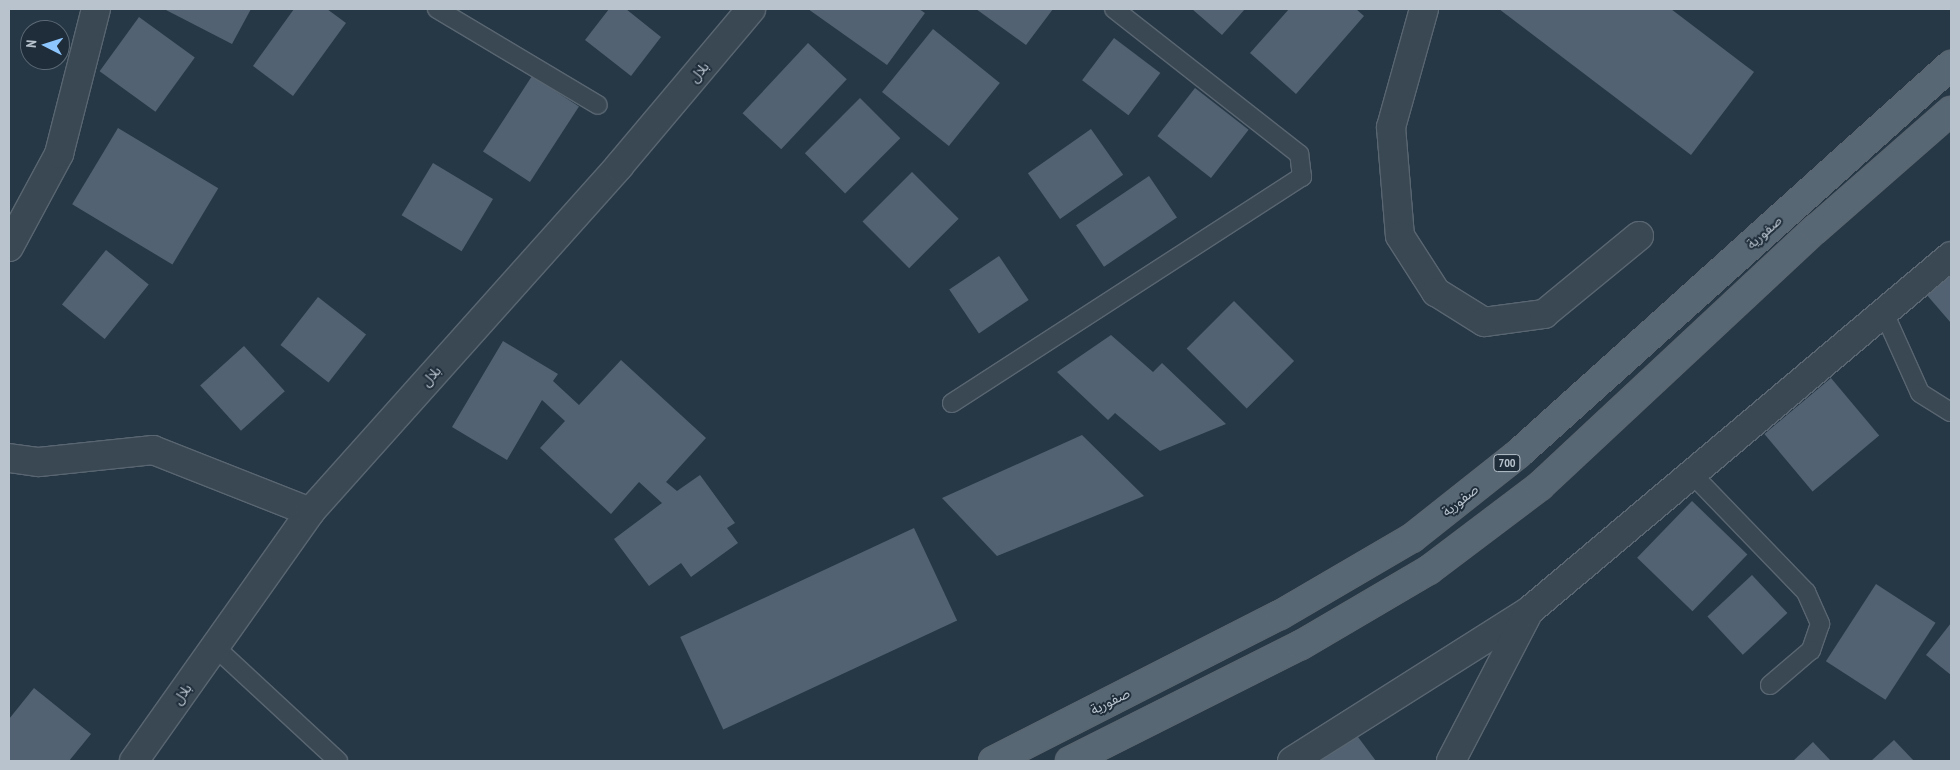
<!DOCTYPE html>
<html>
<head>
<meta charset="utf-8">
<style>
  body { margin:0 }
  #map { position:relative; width:1960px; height:770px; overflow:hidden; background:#263745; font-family:"PT Sans Narrow","Noto Sans Arabic",sans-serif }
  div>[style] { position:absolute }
  .building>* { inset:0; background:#526272; transform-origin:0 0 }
  .roads { filter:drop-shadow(1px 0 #596671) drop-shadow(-1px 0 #596671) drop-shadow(0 1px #596671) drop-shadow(0 -1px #596671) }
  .service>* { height:18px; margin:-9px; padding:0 9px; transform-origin:9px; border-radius:9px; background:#3a4854 }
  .minor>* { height:28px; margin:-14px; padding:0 14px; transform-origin:14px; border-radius:14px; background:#3a4854 }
  .primary>* { height:28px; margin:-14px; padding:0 14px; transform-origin:14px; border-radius:14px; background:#586774 }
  span { translate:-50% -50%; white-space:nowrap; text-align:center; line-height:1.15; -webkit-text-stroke:4px #1f2d3a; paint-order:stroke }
  .shield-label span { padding:1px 4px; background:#1f2d3a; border:1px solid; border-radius:4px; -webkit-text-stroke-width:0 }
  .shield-label { font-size:12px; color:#b8c3cd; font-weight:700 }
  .street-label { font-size:14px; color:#b8c3cd }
  .frame { position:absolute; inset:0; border:10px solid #b8c3cd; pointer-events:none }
  .north { position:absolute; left:20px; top:20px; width:50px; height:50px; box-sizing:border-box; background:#1f2d3a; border:1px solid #5c6975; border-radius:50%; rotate:275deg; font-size:14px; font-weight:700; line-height:20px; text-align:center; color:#b8c3cd }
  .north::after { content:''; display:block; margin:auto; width:18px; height:22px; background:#8dc6fe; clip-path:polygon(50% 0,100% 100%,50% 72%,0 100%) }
</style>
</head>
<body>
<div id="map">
  <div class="building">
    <i style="clip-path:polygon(164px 9px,251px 9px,232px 44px)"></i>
    <i style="clip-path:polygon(294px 9px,327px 9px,346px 23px,293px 96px,253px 66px)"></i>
    <i style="clip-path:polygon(609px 9px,626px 9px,661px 37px,631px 76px,585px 40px)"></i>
    <i style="clip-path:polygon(808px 9px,919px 9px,925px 13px,887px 65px)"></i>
    <i style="clip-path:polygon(976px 9px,1053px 9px,1026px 45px)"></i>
    <i style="clip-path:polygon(1192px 9px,1245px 9px,1222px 35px)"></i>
    <i style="clip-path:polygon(1289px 9px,1356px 9px,1364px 16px,1296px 94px,1250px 53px)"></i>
    <i style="clip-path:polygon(1499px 9px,1671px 9px,1754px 72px,1691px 155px)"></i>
    <i style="left:139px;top:17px;width:69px;height:67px;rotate:36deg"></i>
    <i style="left:933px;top:29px;width:86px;height:81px;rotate:39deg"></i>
    <i style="left:1114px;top:38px;width:58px;height:53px;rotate:37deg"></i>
    <i style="left:808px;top:43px;width:53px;height:96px;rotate:43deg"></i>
    <i style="left:532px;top:76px;width:56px;height:90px;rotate:33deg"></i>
    <i style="left:1195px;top:88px;width:68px;height:61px;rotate:38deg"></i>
    <i style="left:860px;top:98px;width:57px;height:78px;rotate:45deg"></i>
    <i style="left:118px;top:128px;width:117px;height:89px;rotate:31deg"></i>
    <i style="left:1091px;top:129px;width:56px;height:77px;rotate:55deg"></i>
    <i style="left:433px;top:163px;width:70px;height:61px;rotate:31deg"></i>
    <i style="left:912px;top:172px;width:66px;height:70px;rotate:45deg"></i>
    <i style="left:1149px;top:176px;width:50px;height:88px;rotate:56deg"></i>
    <i style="left:106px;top:250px;width:55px;height:70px;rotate:39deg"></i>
    <i style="left:999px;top:256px;width:53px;height:60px;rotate:56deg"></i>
    <i style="clip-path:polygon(1951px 272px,1951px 323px,1926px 294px)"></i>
    <i style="left:318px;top:297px;width:61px;height:61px;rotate:38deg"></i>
    <i style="left:1234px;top:301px;width:85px;height:67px;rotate:45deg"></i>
    <i style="clip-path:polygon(1111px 335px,1153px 372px,1162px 363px,1226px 424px,1160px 451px,1115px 413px,1108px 420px,1057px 372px)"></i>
    <i style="clip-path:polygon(503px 341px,558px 374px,553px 381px,579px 405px,621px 360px,706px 438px,666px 482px,677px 491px,700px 475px,735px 523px,727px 528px,738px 543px,691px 577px,681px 563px,649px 586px,614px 539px,662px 503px,639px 482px,611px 514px,540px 448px,565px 421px,542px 400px,507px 460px,452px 427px)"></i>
    <i style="left:244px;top:346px;width:61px;height:59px;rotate:48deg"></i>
    <i style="left:1831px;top:378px;width:75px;height:87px;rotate:50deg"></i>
    <i style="clip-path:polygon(1082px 435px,1144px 496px,997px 556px,942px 498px)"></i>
    <i style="left:1692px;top:501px;width:77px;height:79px;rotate:44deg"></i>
    <i style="left:914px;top:528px;width:102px;height:258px;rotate:65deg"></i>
    <i style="left:1752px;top:575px;width:52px;height:61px;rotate:47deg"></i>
    <i style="left:1876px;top:584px;width:71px;height:92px;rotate:33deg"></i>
    <i style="clip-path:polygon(1951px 623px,1951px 675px,1926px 655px)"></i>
    <i style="clip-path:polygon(34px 688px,91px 734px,69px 761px,9px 761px,9px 719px)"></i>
    <i style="clip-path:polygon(1352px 729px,1376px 761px,1311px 761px)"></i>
    <i style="clip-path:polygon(1894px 740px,1914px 761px,1871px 761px)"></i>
    <i style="clip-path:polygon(1813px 742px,1831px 761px,1793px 761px)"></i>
  </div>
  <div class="roads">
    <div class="service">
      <i style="left:437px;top:9px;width:187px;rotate:30.8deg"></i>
      <i style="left:1885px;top:315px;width:85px;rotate:65.8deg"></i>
      <i style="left:1920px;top:393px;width:36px;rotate:32deg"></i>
      <i style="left:952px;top:403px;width:417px;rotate:-32.9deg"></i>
      <i style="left:1302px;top:177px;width:23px;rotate:-97deg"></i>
      <i style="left:1299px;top:154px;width:235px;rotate:-141.9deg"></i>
      <i style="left:1693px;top:475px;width:163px;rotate:46deg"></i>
      <i style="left:1806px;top:592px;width:35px;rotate:66deg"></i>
      <i style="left:1820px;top:624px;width:28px;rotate:109deg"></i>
      <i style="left:1811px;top:650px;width:54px;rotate:139.5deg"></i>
      <i style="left:215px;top:647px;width:168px;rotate:42.8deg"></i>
    </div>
    <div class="minor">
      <i style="left:1424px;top:9px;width:123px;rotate:105.6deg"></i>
      <i style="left:1391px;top:127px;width:109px;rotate:85.3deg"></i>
      <i style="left:1400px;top:236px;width:67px;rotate:57.3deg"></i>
      <i style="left:1436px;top:292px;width:57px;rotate:32deg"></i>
      <i style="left:1484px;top:322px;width:61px;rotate:-7.6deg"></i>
      <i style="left:1544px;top:314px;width:123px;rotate:-39.4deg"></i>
      <i style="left:9px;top:247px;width:106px;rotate:-61.7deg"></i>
      <i style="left:59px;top:154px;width:150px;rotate:-75.7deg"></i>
      <i style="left:9px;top:458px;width:30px;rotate:8deg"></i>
      <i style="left:39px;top:462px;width:115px;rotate:-6deg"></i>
      <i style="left:153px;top:450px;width:169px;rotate:21.5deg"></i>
      <i style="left:134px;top:761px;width:305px;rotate:-54.7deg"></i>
      <i style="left:310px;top:512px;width:464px;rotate:-48.2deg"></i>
      <i style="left:619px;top:166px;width:205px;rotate:-49.9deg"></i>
      <i style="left:1292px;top:761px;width:279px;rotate:-32.3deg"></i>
      <i style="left:1451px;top:761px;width:169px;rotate:-62.5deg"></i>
      <i style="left:1529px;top:611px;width:551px;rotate:-40.07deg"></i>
    </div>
    <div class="primary">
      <i style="left:993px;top:761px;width:322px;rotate:-27deg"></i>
      <i style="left:1280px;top:615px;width:153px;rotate:-30.3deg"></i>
      <i style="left:1412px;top:538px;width:135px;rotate:-38.4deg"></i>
      <i style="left:1518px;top:454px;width:582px;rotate:-41.94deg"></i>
      <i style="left:1070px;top:761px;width:258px;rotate:-26.7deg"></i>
      <i style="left:1301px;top:645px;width:148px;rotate:-30.4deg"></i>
      <i style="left:1429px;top:570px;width:139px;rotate:-37.1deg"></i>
      <i style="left:1540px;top:486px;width:377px;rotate:-43deg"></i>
      <i style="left:1816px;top:229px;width:179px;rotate:-41.2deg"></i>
    </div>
  </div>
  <div class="shield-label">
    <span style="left:1507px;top:463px">700</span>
  </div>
  <div class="street-label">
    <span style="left:699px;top:72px;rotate:-50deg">بلال</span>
    <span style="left:1764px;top:232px;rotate:-42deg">صفورية</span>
    <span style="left:431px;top:376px;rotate:-48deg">بلال</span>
    <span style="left:1460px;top:500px;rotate:-39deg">صفورية</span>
    <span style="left:182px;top:694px;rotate:-55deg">بلال</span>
    <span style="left:1110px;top:701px;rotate:-27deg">صفورية</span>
  </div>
  <div class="frame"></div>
  <div class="north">N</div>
</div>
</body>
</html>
